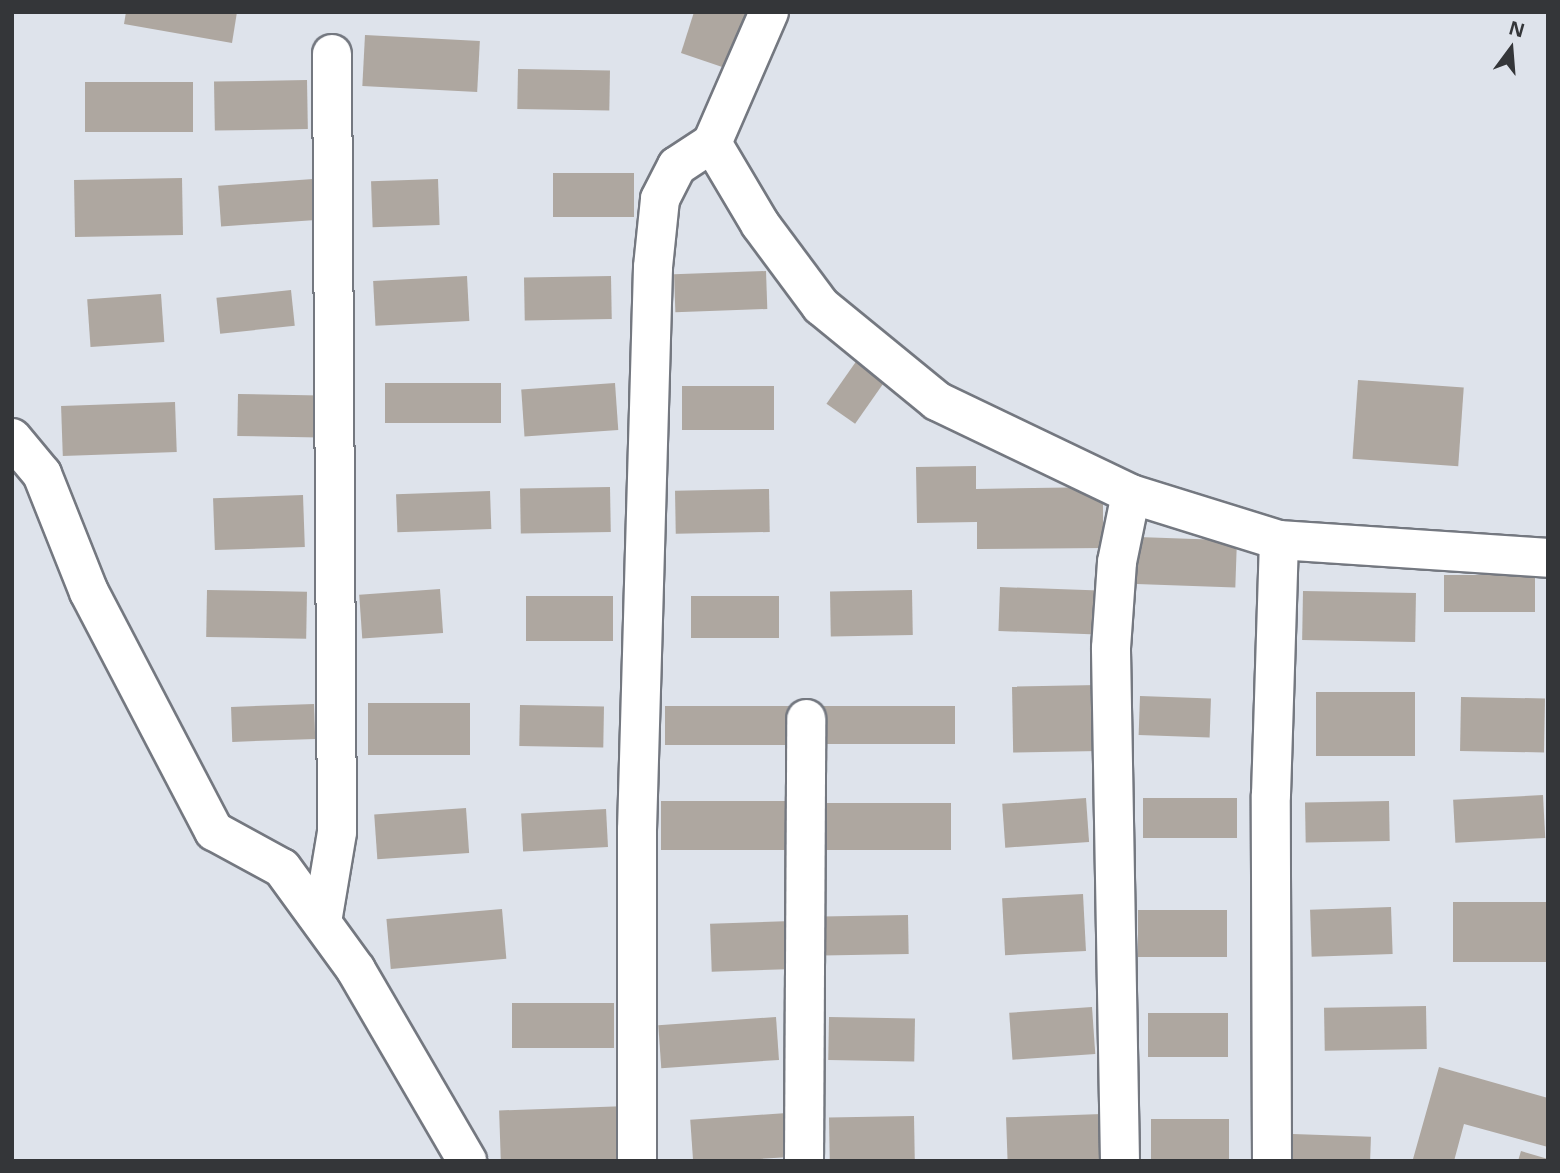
<!DOCTYPE html>
<html>
<head>
<meta charset="utf-8">
<style>
  body { margin:0 }
  #map { position:relative; width:1560px; height:1173px; overflow:hidden; background:#dee3eb; font-family:"Noto Sans",sans-serif }
  div>[style] { position:absolute }
  .building>* { inset:0; background:#aea7a0; transform-origin:0 0 }
  .roads { filter:drop-shadow(2px 0 #747880) drop-shadow(-2px 0 #747880) drop-shadow(0 2px #747880) drop-shadow(0 -2px #747880) }
  .minor>* { height:38px; margin:-19px; padding:0 19px; transform-origin:19px; border-radius:19px; background:#fff }
  span { translate:-50% -50%; white-space:nowrap; text-align:center; line-height:1.15; -webkit-text-stroke:7px #dee3eb; paint-order:stroke }
  .frame { position:absolute; inset:0; border:14px solid #343639; pointer-events:none }
  .north { position:absolute; left:1476px; top:14px; width:70px; height:70px; -webkit-text-stroke:5px #dee3eb; paint-order:stroke; rotate:16deg; font-size:19px; font-weight:700; line-height:28px; text-align:center; color:#343639 }
  .north::after { content:''; display:block; margin:auto; width:24px; height:32px; background:#343639; clip-path:polygon(50% 0,100% 100%,50% 72%,0 100%) }
</style>
</head>
<body>
<div id="map">
  <div class="building">
    <i style="clip-path:polygon(126px 12px,237px 12px,232px 43px,124px 24px)"></i>
    <i style="clip-path:polygon(694px 12px,750px 12px,731px 70px,681px 53px)"></i>
    <i style="left:365px;top:35px;width:115px;height:51px;rotate:3deg"></i>
    <i style="left:518px;top:69px;width:92px;height:40px;rotate:1deg"></i>
    <i style="left:307px;top:80px;width:49px;height:93px;rotate:89deg"></i>
    <i style="left:85px;top:82px;width:108px;height:50px"></i>
    <i style="left:553px;top:173px;width:81px;height:44px"></i>
    <i style="left:182px;top:178px;width:57px;height:108px;rotate:89deg"></i>
    <i style="left:313px;top:179px;width:41px;height:95px;rotate:86deg"></i>
    <i style="left:438px;top:179px;width:46px;height:67px;rotate:88deg"></i>
    <i style="left:766px;top:271px;width:38px;height:92px;rotate:88deg"></i>
    <i style="left:467px;top:276px;width:45px;height:94px;rotate:87deg"></i>
    <i style="left:611px;top:276px;width:43px;height:87px;rotate:89deg"></i>
    <i style="left:291px;top:290px;width:36px;height:75px;rotate:84deg"></i>
    <i style="left:161px;top:294px;width:48px;height:74px;rotate:86deg"></i>
    <i style="left:862px;top:353px;width:35px;height:62px;rotate:35deg"></i>
    <i style="left:1358px;top:380px;width:106px;height:79px;rotate:4deg"></i>
    <i style="left:501px;top:383px;width:40px;height:116px;rotate:90deg"></i>
    <i style="left:615px;top:383px;width:47px;height:94px;rotate:86deg"></i>
    <i style="left:774px;top:386px;width:44px;height:92px;rotate:90deg"></i>
    <i style="left:238px;top:394px;width:82px;height:42px;rotate:1deg"></i>
    <i style="left:175px;top:402px;width:50px;height:114px;rotate:88deg"></i>
    <i style="clip-path:polygon(976px 466px,976px 489px,1103px 487px,1103px 548px,977px 549px,977px 522px,917px 523px,916px 467px)"></i>
    <i style="left:610px;top:487px;width:45px;height:90px;rotate:89deg"></i>
    <i style="left:769px;top:489px;width:43px;height:94px;rotate:89deg"></i>
    <i style="left:490px;top:491px;width:38px;height:94px;rotate:88deg"></i>
    <i style="left:303px;top:495px;width:52px;height:90px;rotate:88deg"></i>
    <i style="left:1138px;top:537px;width:99px;height:47px;rotate:2deg"></i>
    <i style="left:1535px;top:575px;width:37px;height:91px;rotate:90deg"></i>
    <i style="left:1000px;top:587px;width:99px;height:44px;rotate:2deg"></i>
    <i style="left:440px;top:589px;width:44px;height:81px;rotate:86deg"></i>
    <i style="left:207px;top:590px;width:100px;height:47px;rotate:1deg"></i>
    <i style="left:912px;top:590px;width:45px;height:82px;rotate:89deg"></i>
    <i style="left:1303px;top:591px;width:113px;height:49px;rotate:1deg"></i>
    <i style="left:613px;top:596px;width:45px;height:87px;rotate:90deg"></i>
    <i style="left:779px;top:596px;width:42px;height:88px;rotate:90deg"></i>
    <i style="left:1098px;top:685px;width:66px;height:86px;rotate:89deg"></i>
    <i style="left:1316px;top:692px;width:99px;height:64px"></i>
    <i style="left:1140px;top:696px;width:71px;height:39px;rotate:2deg"></i>
    <i style="left:1461px;top:697px;width:84px;height:54px;rotate:1deg"></i>
    <i style="left:368px;top:703px;width:102px;height:52px"></i>
    <i style="left:314px;top:704px;width:35px;height:83px;rotate:88deg"></i>
    <i style="left:520px;top:705px;width:84px;height:41px;rotate:1deg"></i>
    <i style="left:665px;top:706px;width:128px;height:39px"></i>
    <i style="left:955px;top:706px;width:38px;height:134px;rotate:90deg"></i>
    <i style="left:1543px;top:795px;width:43px;height:90px;rotate:87deg"></i>
    <i style="left:1086px;top:798px;width:44px;height:84px;rotate:86deg"></i>
    <i style="left:1237px;top:798px;width:40px;height:94px;rotate:90deg"></i>
    <i style="left:795px;top:801px;width:49px;height:134px;rotate:90deg"></i>
    <i style="left:1389px;top:801px;width:40px;height:84px;rotate:89deg"></i>
    <i style="left:951px;top:803px;width:47px;height:131px;rotate:90deg"></i>
    <i style="left:466px;top:808px;width:45px;height:92px;rotate:86deg"></i>
    <i style="left:606px;top:809px;width:38px;height:85px;rotate:87deg"></i>
    <i style="left:1083px;top:894px;width:57px;height:81px;rotate:87deg"></i>
    <i style="left:1548px;top:902px;width:60px;height:95px;rotate:90deg"></i>
    <i style="left:1391px;top:907px;width:47px;height:81px;rotate:88deg"></i>
    <i style="left:502px;top:909px;width:50px;height:116px;rotate:85deg"></i>
    <i style="left:1138px;top:910px;width:89px;height:47px"></i>
    <i style="left:908px;top:915px;width:39px;height:86px;rotate:89deg"></i>
    <i style="left:792px;top:921px;width:48px;height:82px;rotate:88deg"></i>
    <i style="left:614px;top:1003px;width:45px;height:102px;rotate:90deg"></i>
    <i style="left:1426px;top:1006px;width:43px;height:102px;rotate:89deg"></i>
    <i style="left:1092px;top:1007px;width:47px;height:83px;rotate:86deg"></i>
    <i style="left:1148px;top:1013px;width:80px;height:44px"></i>
    <i style="left:776px;top:1017px;width:43px;height:118px;rotate:86deg"></i>
    <i style="left:829px;top:1017px;width:86px;height:43px;rotate:1deg"></i>
    <i style="clip-path:polygon(1439px 1067px,1548px 1098px,1548px 1147px,1464px 1124px,1454px 1161px,1413px 1159px)"></i>
    <i style="left:628px;top:1106px;width:55px;height:129px;rotate:88deg"></i>
    <i style="left:787px;top:1113px;width:44px;height:97px;rotate:86deg"></i>
    <i style="left:1102px;top:1114px;width:47px;height:96px;rotate:88deg"></i>
    <i style="left:914px;top:1116px;width:45px;height:85px;rotate:89deg"></i>
    <i style="left:1151px;top:1119px;width:78px;height:42px"></i>
    <i style="left:1293px;top:1134px;width:78px;height:27px;rotate:2deg"></i>
    <i style="clip-path:polygon(1521px 1151px,1548px 1159px,1548px 1161px,1518px 1161px)"></i>
  </div>
  <div class="roads">
    <div class="minor">
      <i style="left:769px;top:12px;width:143px;rotate:113.5deg"></i>
      <i style="left:712px;top:143px;width:94px;rotate:59.3deg"></i>
      <i style="left:760px;top:224px;width:102px;rotate:53.4deg"></i>
      <i style="left:821px;top:306px;width:150px;rotate:39.3deg"></i>
      <i style="left:937px;top:401px;width:215px;rotate:25.6deg"></i>
      <i style="left:1131px;top:494px;width:155px;rotate:17.3deg"></i>
      <i style="left:1279px;top:540px;width:270px;rotate:3.8deg"></i>
      <i style="left:12px;top:438px;width:47px;rotate:50.2deg"></i>
      <i style="left:42px;top:474px;width:127px;rotate:68.3deg"></i>
      <i style="left:89px;top:592px;width:270px;rotate:62.4deg"></i>
      <i style="left:214px;top:831px;width:77px;rotate:28.6deg"></i>
      <i style="left:282px;top:868px;width:126px;rotate:54deg"></i>
      <i style="left:356px;top:970px;width:221px;rotate:59.8deg"></i>
      <i style="left:322px;top:922px;width:91px;rotate:-80.5deg"></i>
      <i style="left:337px;top:832px;width:778px;rotate:-90.37deg"></i>
      <i style="left:637px;top:1161px;width:331px;rotate:-90deg"></i>
      <i style="left:637px;top:830px;width:563px;rotate:-88.37deg"></i>
      <i style="left:653px;top:267px;width:68px;rotate:-84.1deg"></i>
      <i style="left:660px;top:199px;width:37px;rotate:-63deg"></i>
      <i style="left:677px;top:166px;width:42px;rotate:-33.3deg"></i>
      <i style="left:804px;top:1161px;width:442px;rotate:-89.7deg"></i>
      <i style="left:1120px;top:1161px;width:513px;rotate:-91.01deg"></i>
      <i style="left:1111px;top:648px;width:86px;rotate:-86deg"></i>
      <i style="left:1117px;top:562px;width:69px;rotate:-78.4deg"></i>
      <i style="left:1272px;top:1161px;width:366px;rotate:-90.2deg"></i>
      <i style="left:1271px;top:795px;width:255px;rotate:-88.2deg"></i>
    </div>
  </div>
  <div class="frame"></div>
  <div class="north">N</div>
</div>
</body>
</html>
